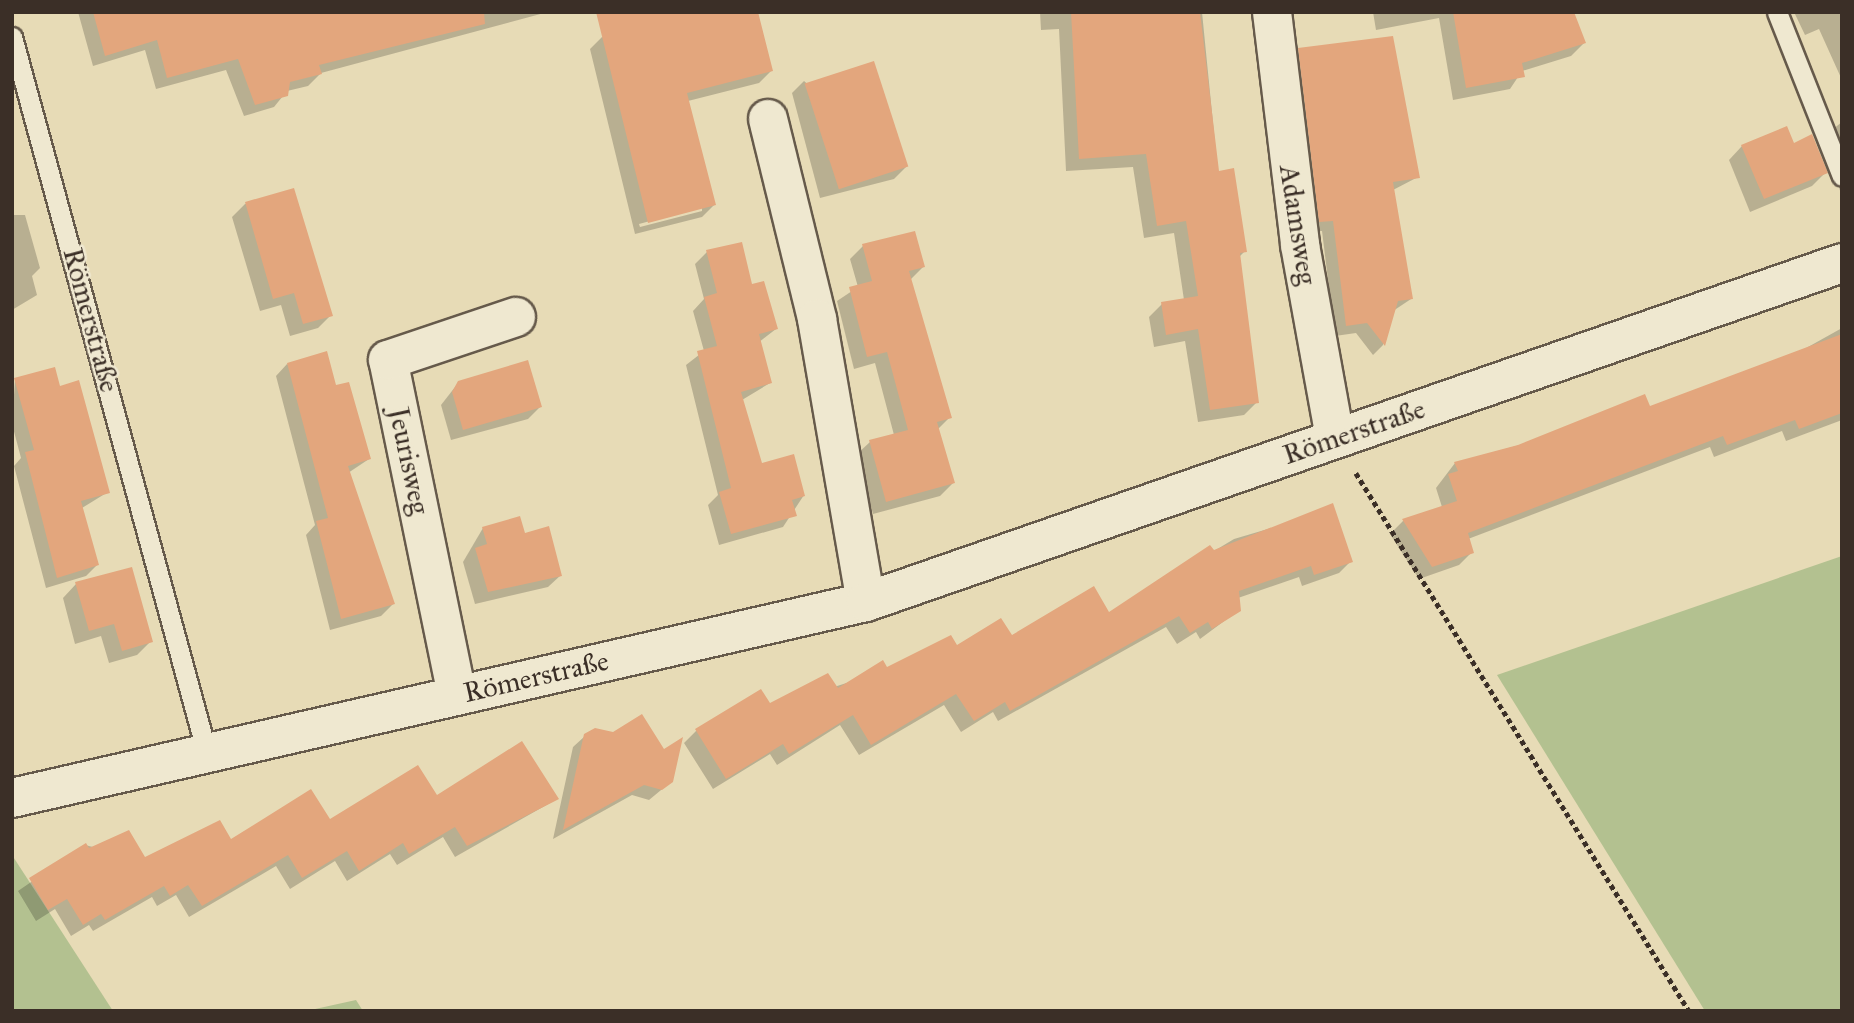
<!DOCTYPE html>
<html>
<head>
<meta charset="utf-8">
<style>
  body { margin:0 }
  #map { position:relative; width:1854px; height:1023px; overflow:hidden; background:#e7dbb6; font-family:"IM FELL Great Primer",serif }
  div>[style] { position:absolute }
  .green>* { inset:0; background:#b3c190 }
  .shadow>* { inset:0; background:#0003 }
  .building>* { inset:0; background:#e3a67d; transform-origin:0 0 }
  .path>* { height:4.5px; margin-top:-2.25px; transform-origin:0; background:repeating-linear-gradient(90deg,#3b2f27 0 5px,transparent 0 8.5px) }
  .roads { filter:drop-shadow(2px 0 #665a4b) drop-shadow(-2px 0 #665a4b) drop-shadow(0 2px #665a4b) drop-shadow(0 -2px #665a4b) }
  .service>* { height:19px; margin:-9.5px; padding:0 9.5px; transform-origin:9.5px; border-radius:9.5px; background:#efe8d0 }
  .minor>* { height:38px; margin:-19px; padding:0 19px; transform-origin:19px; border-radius:19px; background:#efe8d0 }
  span { translate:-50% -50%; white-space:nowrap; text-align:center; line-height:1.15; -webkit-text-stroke:5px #efe8d0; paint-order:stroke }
  .street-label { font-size:28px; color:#3b2f27 }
  .frame { position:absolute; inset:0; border:14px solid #3b2f27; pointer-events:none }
</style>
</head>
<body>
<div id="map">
  <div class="green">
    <i style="clip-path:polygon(1842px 556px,1842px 1011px,1705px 1011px,1497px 675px)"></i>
    <i style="clip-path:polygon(12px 855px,113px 1011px,12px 1011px)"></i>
    <i style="clip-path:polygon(356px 1000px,363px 1011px,306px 1011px)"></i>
  </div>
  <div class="shadow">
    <i style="clip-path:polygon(78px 12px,548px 12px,321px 73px,308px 86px,287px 91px,274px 107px,244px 116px,226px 70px,156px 89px,145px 50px,93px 66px)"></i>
    <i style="clip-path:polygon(1040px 12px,1202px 12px,1218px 173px,1245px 251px,1239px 257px,1257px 402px,1244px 415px,1198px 422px,1185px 341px,1154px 347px,1149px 317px,1162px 304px,1184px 300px,1174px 233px,1144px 238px,1133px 167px,1066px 171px,1059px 29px,1041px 30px)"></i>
    <i style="clip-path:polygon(1373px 12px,1573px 12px,1584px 43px,1571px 56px,1522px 71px,1510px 89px,1453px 100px,1439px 18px,1376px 30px)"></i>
    <i style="clip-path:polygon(1794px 12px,1842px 12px,1842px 80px,1819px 29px,1805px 35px)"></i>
    <i style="clip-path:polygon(evenodd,602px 37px,771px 71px,759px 83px,688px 101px,714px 205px,702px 217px,635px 234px,590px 49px,602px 37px,702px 207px,702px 211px,640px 227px,639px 224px,702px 207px)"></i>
    <i style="clip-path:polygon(1299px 49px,1418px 177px,1393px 190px,1411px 299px,1393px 311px,1383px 345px,1373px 355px,1356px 333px,1335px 336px,1322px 231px,1309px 232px,1288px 60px)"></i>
    <i style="clip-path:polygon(804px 81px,906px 167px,894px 179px,820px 198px,792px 93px)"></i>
    <i style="clip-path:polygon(1842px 122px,1842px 197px,1823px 137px)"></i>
    <i style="clip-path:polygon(1793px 145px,1826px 172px,1812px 186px,1750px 212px,1729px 160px,1742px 146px)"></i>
    <i style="clip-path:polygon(293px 190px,331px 315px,318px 328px,290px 336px,281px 305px,260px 311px,232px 217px,245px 204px)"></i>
    <i style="clip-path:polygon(12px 215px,25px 215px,40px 268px,32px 276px,37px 295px,12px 310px)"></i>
    <i style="clip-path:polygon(863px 246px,923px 267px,910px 280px,950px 417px,938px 429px,953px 483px,940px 496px,873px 514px,857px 454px,870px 442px,894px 435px,875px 363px,854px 369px,837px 301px,858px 287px,850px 259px)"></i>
    <i style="clip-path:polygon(707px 252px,750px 286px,776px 329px,759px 342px,770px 383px,742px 400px,761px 465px,804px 495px,783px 527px,719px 545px,708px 505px,718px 495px,686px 365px,704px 351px,693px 311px,704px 299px,695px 264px)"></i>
    <i style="clip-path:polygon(1842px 328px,1842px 420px,1786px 441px,1782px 431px,1714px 457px,1710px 447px,1468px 539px,1472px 552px,1459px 565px,1419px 579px,1390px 534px,1403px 521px,1442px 507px,1436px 488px,1455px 463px,1649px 409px,1799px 352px)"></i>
    <i style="clip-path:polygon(287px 364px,335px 387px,369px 459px,348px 473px,393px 604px,381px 616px,330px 630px,306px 535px,315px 525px,276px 376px)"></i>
    <i style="clip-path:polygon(15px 380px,59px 388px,108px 492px,82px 508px,97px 565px,86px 576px,46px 588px,14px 466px,21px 458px,12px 424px)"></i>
    <i style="clip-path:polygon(459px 382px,540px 407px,528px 419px,451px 440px,441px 405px)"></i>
    <i style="clip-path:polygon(1333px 510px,1351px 561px,1339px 573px,1302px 586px,1299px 577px,1238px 598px,1239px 610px,1200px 639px,1196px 632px,1177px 644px,1166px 627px,998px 721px,993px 712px,961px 732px,944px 705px,859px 755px,840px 725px,777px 765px,770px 754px,713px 789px,684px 743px,696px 731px,956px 648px,1109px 614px,1234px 539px)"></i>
    <i style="clip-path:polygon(483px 528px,524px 536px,561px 575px,548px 587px,475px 604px,463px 562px)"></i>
    <i style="clip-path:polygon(76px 584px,151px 641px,137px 655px,109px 663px,101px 636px,75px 644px,63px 598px)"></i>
    <i style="clip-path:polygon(585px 736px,672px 781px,649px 800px,632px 795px,553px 839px,573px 747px)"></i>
    <i style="clip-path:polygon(436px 797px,557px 799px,455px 857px,443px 837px,397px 865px,390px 854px,347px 881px,335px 861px,290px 889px,276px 866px,189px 917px,176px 895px,157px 906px,152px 897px,93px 931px,89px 925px,71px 936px,55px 909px,36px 921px,18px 891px,85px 845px,144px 860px)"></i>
  </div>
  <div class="building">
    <i style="clip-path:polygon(93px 12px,484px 12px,485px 24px,319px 65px,322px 74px,290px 82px,288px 96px,255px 105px,238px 59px,167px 78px,157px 40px,105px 56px)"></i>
    <i style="clip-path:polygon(596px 12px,758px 12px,773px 71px,687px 93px,716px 205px,648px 223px)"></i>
    <i style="clip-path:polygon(1071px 12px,1200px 12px,1219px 171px,1234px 168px,1247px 252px,1240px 253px,1259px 403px,1210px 410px,1198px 329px,1166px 335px,1161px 302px,1198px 296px,1186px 221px,1157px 226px,1146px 154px,1079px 159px)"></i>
    <i style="clip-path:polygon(1453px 12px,1574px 12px,1586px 43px,1522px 63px,1525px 77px,1466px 88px)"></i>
    <i style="clip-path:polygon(1393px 36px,1420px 178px,1393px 182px,1413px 299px,1398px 301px,1385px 346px,1367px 323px,1346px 326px,1333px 221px,1319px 222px,1298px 48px)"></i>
    <i style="left:874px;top:61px;width:111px;height:73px;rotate:72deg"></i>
    <i style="clip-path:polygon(1787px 126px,1794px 143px,1812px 134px,1828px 173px,1764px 199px,1741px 145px)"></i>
    <i style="clip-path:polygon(294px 188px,333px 316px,303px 324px,294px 293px,273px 299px,245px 202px)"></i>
    <i style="clip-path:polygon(915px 231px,925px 267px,909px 271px,952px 418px,937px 422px,955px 483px,886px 502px,869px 440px,908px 430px,887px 352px,867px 357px,849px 287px,872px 281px,862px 244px)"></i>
    <i style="clip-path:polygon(742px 242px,752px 284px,764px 281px,778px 329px,759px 334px,772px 383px,741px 392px,762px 463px,794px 454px,805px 496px,792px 500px,797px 516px,731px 534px,719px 492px,731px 488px,697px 351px,717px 346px,704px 297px,717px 293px,706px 250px)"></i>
    <i style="clip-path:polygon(1842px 334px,1842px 413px,1799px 429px,1795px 420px,1727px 445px,1723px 436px,1468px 533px,1474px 553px,1432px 567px,1402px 519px,1457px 501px,1448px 474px,1458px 471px,1454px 462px,1518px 445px,1645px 394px,1650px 406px)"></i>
    <i style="clip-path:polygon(327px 351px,336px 385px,349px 382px,371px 459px,348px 466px,395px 604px,341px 619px,316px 521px,328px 518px,287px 363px)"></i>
    <i style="clip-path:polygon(528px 360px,542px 407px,463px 430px,452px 392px,458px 381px)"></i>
    <i style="clip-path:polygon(55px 367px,60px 386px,79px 380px,110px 493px,81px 501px,99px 565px,57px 578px,25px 452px,34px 450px,14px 378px)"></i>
    <i style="clip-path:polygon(1333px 503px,1353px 562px,1314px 575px,1311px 566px,1239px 591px,1241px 611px,1212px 629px,1208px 622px,1190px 633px,1179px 616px,1010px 711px,1005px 702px,974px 721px,956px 694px,871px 745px,853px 715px,789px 754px,783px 744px,726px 779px,695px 729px,761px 689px,770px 703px,828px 673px,838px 688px,883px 660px,887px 667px,951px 635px,957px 645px,1001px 618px,1012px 635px,1094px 586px,1109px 612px,1210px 545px,1214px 550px)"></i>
    <i style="clip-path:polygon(520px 516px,525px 533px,549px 526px,562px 576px,488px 592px,475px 548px,487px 544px,482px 527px)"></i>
    <i style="clip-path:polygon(132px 567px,153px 642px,122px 651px,114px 624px,89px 631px,75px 582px)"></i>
    <i style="clip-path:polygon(642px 714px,664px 749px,683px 737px,673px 782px,662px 790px,644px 785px,563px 830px,584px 734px,595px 728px,613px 732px)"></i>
    <i style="clip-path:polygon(522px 741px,559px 799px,467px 846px,455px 827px,409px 854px,403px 843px,359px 871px,347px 851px,302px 878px,288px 855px,202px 906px,188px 885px,170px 896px,164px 886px,105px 920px,101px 914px,83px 925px,67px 899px,48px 910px,29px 878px,86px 843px,89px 848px,129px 830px,145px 857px,220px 820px,231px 839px,311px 789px,330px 819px,418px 765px,437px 795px)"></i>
  </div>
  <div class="path">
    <i style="left:1356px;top:473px;width:633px;rotate:58.24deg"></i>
  </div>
  <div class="roads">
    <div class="service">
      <i style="left:1777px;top:12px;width:176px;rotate:68.4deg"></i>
      <i style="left:12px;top:37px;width:739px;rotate:74.78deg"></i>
    </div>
    <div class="minor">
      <i style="left:1272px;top:12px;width:235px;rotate:83.1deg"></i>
      <i style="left:1300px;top:245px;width:195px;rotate:79.7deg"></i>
      <i style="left:768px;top:119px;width:206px;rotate:76.2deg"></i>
      <i style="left:817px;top:319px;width:287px;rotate:80.2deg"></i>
      <i style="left:457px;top:695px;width:342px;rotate:-101.6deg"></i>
      <i style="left:388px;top:360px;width:135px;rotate:-18.6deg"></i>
      <i style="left:12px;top:798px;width:876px;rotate:-12.93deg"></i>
      <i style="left:866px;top:602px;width:1033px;rotate:-19.15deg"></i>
    </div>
  </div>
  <div class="street-label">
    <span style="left:1298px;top:225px;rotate:81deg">Adamsweg</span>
    <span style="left:91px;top:320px;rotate:75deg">Römerstraße</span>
    <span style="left:1354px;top:432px;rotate:-19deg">Römerstraße</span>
    <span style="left:409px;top:461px;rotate:78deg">Jeurisweg</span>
    <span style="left:536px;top:677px;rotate:-13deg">Römerstraße</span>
  </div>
  <div class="frame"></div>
</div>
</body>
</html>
